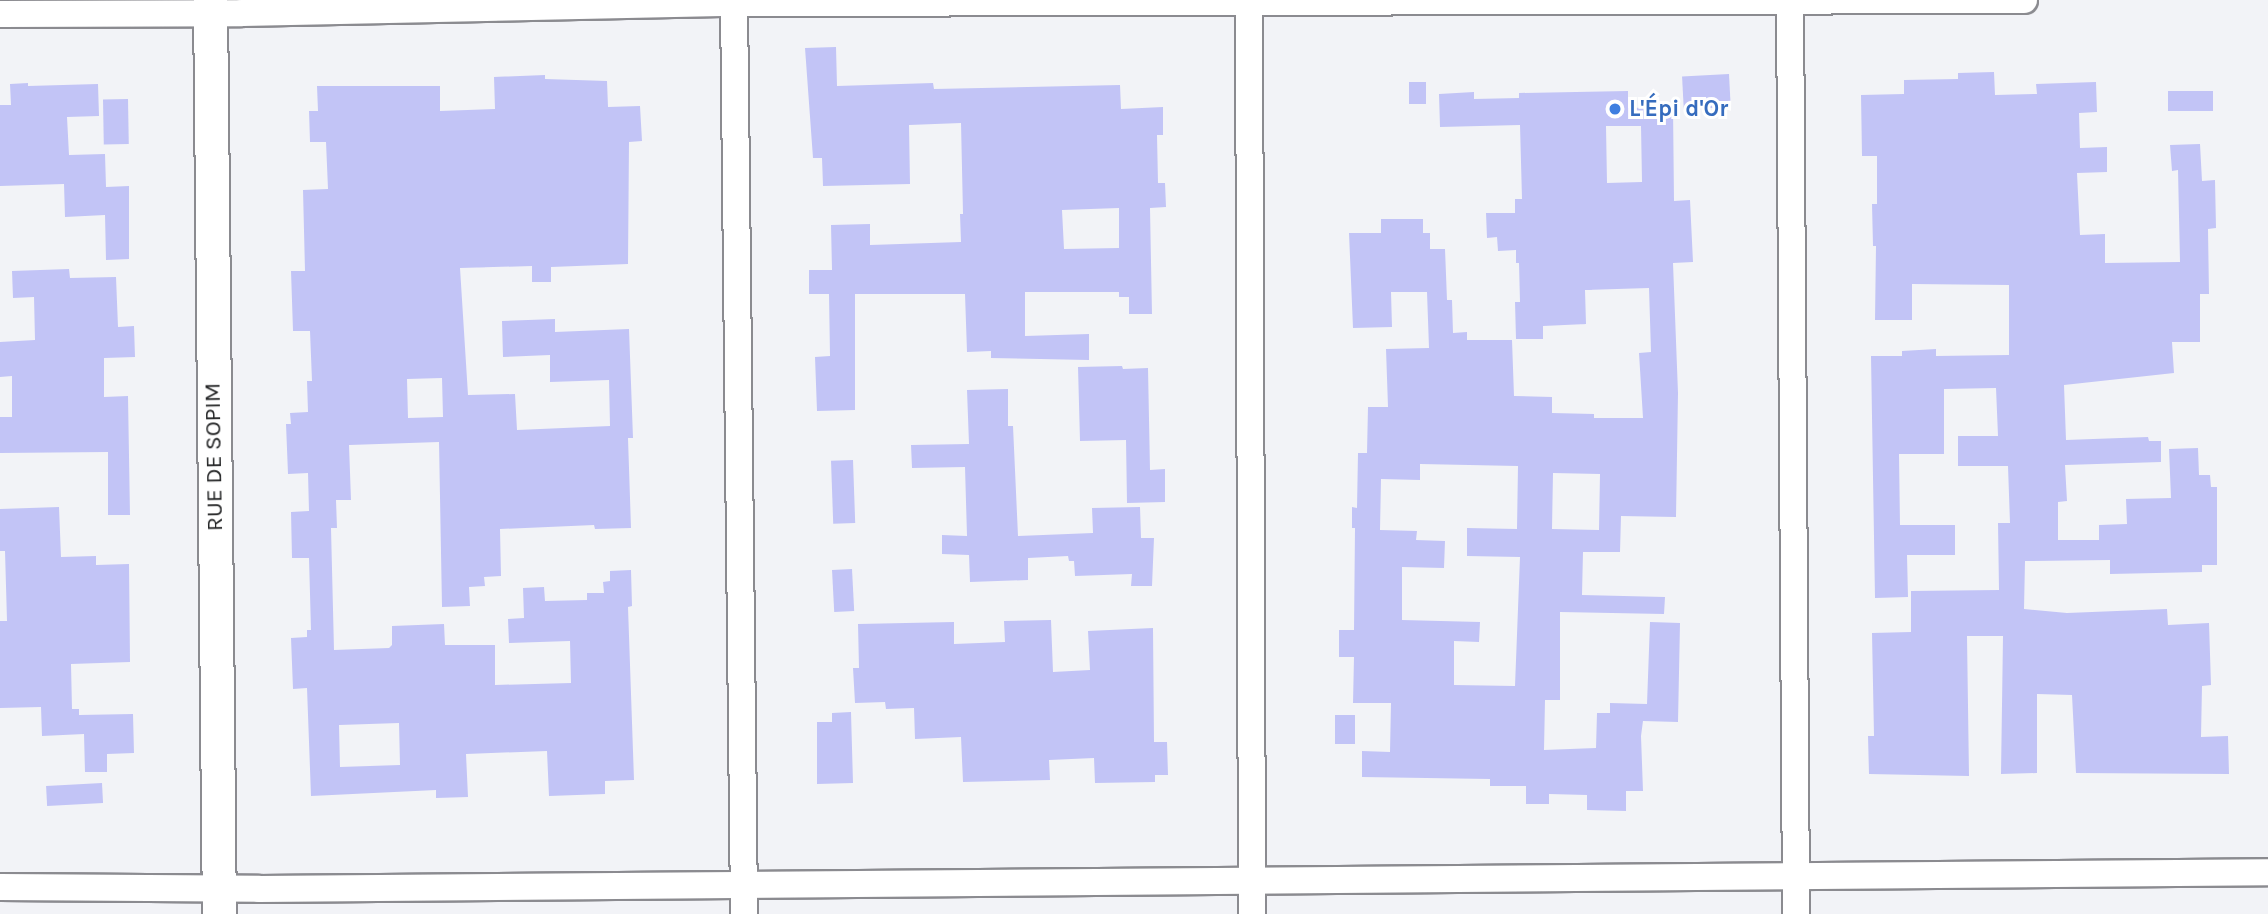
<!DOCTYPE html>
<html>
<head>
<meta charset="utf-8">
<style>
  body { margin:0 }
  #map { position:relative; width:2268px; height:914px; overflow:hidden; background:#f2f3f7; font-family:Karla,sans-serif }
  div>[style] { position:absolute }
  .building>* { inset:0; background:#c2c4f6; transform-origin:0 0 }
  .roads { filter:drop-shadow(2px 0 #8b8b90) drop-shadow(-2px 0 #8b8b90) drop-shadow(0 2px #8b8b90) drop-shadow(0 -2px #8b8b90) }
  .minor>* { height:26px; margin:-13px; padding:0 13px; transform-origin:13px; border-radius:13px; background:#fff }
  .tertiary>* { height:33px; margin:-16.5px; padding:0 16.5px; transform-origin:16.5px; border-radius:16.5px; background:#fff }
  .dots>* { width:19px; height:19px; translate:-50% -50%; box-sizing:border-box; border:4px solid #fff; border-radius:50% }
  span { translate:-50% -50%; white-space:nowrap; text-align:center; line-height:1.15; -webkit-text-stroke:6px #fff; paint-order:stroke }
  .shop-label { font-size:23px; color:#366cbe; font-weight:700 }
  .left { translate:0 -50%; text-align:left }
  .street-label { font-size:23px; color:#232425 }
</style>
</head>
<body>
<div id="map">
  <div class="building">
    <i style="clip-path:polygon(evenodd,836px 47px,837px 86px,933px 83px,934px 89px,1120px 85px,1121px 109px,1163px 107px,1163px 135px,1157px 135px,1158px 183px,1165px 183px,1166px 207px,1150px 208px,1152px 314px,1129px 314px,1129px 297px,1119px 297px,1119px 292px,1025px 292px,1025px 336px,1089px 334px,1089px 360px,991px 358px,991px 351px,967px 352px,965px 294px,855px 294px,855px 410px,817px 411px,815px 357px,830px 356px,829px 294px,809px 294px,809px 270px,832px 270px,831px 225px,870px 224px,870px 245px,961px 242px,960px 214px,963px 214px,961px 123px,909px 125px,910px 184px,823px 186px,822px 158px,813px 158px,805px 48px,836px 47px,1119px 208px,1119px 248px,1064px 249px,1062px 210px,1119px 208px)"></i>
    <i style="clip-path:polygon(1994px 72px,1995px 95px,2037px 94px,2036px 84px,2096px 82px,2097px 112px,2079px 113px,2080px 148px,2107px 147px,2107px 172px,2077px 173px,2080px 235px,2105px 234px,2105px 263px,2180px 262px,2178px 170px,2172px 171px,2170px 145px,2200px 144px,2202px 181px,2215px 180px,2216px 228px,2208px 229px,2209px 294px,2200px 294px,2200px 342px,2172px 342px,2174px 373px,2064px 385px,2066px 440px,2148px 437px,2149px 441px,2161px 441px,2161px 462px,2065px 465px,2067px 501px,2058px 502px,2058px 540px,2099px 540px,2099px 525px,2127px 524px,2126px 499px,2171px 498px,2169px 449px,2198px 448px,2199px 475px,2210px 475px,2211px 487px,2217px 487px,2217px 565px,2202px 565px,2202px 572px,2110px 574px,2110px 560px,2025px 561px,2024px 609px,2067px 613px,2167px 609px,2168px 625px,2209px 623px,2211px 685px,2202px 686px,2201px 737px,2228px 736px,2229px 774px,2076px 773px,2072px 695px,2037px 694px,2037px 773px,2001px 774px,2003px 636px,1967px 636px,1969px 776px,1869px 774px,1868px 736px,1874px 736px,1872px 633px,1911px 632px,1911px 591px,1999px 590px,1998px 523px,2010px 523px,2008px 466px,1958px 466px,1958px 436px,1998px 436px,1996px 388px,1944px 389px,1944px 454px,1899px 454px,1900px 525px,1955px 525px,1955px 555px,1907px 555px,1908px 597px,1875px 598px,1871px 356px,1902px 356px,1902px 351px,1936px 349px,1936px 356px,2009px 355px,2009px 285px,1912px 284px,1912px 320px,1875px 320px,1876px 246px,1873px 246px,1872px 204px,1877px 204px,1877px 156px,1862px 156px,1861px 95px,1904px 94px,1904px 80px,1958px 79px,1958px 73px)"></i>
    <i style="left:1729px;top:74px;width:33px;height:47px;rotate:87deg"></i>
    <i style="clip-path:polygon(evenodd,545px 75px,545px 79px,607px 81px,608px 107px,640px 106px,642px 141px,629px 142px,628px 264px,551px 267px,551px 282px,532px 282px,532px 266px,460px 268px,468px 395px,515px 394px,517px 430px,610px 426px,609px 380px,550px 382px,550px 355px,503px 357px,502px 321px,555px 319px,555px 332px,629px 329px,633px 438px,628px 438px,631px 528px,595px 529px,594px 525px,500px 529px,501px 576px,484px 577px,485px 586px,469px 587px,470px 606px,442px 607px,439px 442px,349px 445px,351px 500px,336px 500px,337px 528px,331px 528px,334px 650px,389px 648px,392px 645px,392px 626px,444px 624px,445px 645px,495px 645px,495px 685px,571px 683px,570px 641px,509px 643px,508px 619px,524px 618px,523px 588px,544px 587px,545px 601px,587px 600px,587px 593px,604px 593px,603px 582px,610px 581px,610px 571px,631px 570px,632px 606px,628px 607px,634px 780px,605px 781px,605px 794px,549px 796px,547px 751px,466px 754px,468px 797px,436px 798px,436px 790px,311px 796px,307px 688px,293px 689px,291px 638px,307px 637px,307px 630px,311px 630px,309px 558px,292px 558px,291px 512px,309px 511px,308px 473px,288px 474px,286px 424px,291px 424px,290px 413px,308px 412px,307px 381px,312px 381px,310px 331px,293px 331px,291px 271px,305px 271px,303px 190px,328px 189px,326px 142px,310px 142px,309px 111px,318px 111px,317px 86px,440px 86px,440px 111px,495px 109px,494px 77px,545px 75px,442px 378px,443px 417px,408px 418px,407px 379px,442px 378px,545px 75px,399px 723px,400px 765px,340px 767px,339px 725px,399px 723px)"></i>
    <i style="left:1426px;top:82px;width:22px;height:17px;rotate:90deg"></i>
    <i style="clip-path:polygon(28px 83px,28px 86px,98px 84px,99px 116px,67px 117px,69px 155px,105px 154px,106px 187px,129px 186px,129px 259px,106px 260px,105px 215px,65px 217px,64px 184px,0 186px,0 105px,11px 105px,10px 84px)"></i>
    <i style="clip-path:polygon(evenodd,1628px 91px,1628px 108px,1673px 107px,1674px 201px,1690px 200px,1693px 262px,1673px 263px,1678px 393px,1676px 517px,1621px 516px,1620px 552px,1583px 552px,1582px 595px,1665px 597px,1664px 614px,1560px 612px,1560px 700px,1545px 700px,1544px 750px,1596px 748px,1597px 713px,1610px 713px,1610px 703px,1647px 704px,1650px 622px,1680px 623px,1678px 722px,1643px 721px,1641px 736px,1643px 791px,1626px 791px,1626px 811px,1587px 810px,1587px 795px,1549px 794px,1549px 804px,1526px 804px,1526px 786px,1490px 786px,1490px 779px,1362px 777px,1362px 751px,1390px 752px,1391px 703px,1353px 703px,1354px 657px,1339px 657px,1339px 630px,1354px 630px,1355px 528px,1352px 528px,1352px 507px,1357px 508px,1358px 453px,1367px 453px,1368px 407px,1388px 407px,1386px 349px,1429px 348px,1427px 292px,1391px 292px,1392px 327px,1353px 328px,1349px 233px,1381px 233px,1381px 219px,1423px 219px,1423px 233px,1430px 233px,1430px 249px,1445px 249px,1447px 300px,1452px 300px,1453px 333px,1467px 332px,1467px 340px,1512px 340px,1514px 396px,1552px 397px,1552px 413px,1594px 414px,1594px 418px,1643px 418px,1639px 353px,1651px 352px,1649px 288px,1585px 290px,1586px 324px,1543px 326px,1543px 339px,1516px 339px,1515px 302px,1520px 302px,1519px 263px,1516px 263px,1516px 250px,1498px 251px,1497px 237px,1487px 238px,1486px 213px,1515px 213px,1515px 199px,1522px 199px,1520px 125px,1440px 127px,1439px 94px,1474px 92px,1474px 99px,1519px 98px,1519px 93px,1628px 91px,1606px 126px,1641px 126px,1642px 182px,1607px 183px,1606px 126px,1628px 91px,1420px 464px,1518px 466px,1517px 529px,1467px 528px,1467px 556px,1520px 557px,1515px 686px,1454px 685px,1454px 641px,1479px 642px,1480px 622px,1402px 620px,1402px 567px,1444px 568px,1445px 541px,1416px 540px,1417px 531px,1380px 530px,1381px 479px,1420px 480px,1420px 464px,1628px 91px,1553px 473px,1600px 474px,1599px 530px,1552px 529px,1553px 473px)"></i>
    <i style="left:2213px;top:91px;width:20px;height:45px;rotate:90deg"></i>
    <i style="left:128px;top:99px;width:45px;height:25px;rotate:89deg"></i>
    <i style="clip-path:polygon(69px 269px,70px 278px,116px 277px,118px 327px,134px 326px,135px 357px,104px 358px,104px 397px,128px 396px,130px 515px,108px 515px,108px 452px,0 453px,0 417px,12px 417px,12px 376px,0 377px,0 342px,35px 340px,34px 297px,13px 298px,12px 271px)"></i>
    <i style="clip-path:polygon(1122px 366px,1123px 369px,1148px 368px,1150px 470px,1165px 469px,1165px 502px,1127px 503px,1126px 440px,1080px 441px,1078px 367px)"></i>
    <i style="clip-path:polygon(1008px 389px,1008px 426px,1013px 426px,1018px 536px,1093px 533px,1092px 508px,1140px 507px,1141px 538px,1154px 538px,1152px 586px,1131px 586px,1132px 574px,1075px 576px,1074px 561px,1069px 561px,1068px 556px,1028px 558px,1028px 580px,970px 582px,969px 555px,942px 554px,942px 535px,967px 536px,965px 467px,912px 468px,911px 445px,969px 444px,967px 390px)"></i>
    <i style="left:853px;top:460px;width:63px;height:22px;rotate:88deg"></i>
    <i style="clip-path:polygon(59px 507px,61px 557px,96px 556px,96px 565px,129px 564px,130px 662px,71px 664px,72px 709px,79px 709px,79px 715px,133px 714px,134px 753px,107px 754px,107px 772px,85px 772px,84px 734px,42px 736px,41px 707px,0 708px,0 621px,7px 621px,5px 551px,0 551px,0 509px)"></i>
    <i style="left:852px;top:569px;width:42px;height:20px;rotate:87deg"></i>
    <i style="clip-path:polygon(1051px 620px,1053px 672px,1090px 670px,1088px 631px,1153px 628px,1154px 742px,1167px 742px,1168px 775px,1155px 775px,1155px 782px,1095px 783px,1094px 758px,1049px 760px,1050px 780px,963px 782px,961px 737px,915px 739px,914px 708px,886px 709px,885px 702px,855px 703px,853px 668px,859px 668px,858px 624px,954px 622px,954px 644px,1005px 642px,1004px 621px)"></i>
    <i style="clip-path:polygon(851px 712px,853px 783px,817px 784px,817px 722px,832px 722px,832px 713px)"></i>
    <i style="left:1335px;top:715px;width:20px;height:29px"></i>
    <i style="left:102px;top:783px;width:20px;height:56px;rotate:87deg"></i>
  </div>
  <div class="roads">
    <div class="minor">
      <i style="left:734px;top:0;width:914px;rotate:89.37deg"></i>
      <i style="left:1249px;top:0;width:914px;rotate:89.81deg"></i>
      <i style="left:1790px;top:0;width:914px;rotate:89.62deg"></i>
      <i style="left:0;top:14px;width:242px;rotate:-0.2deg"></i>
      <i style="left:242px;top:13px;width:492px;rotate:-1.2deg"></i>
      <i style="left:734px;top:3px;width:1290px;rotate:-0.13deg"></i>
      <i style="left:0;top:887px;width:259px;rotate:0.4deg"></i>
      <i style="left:259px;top:889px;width:2009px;rotate:-0.48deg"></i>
    </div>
    <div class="tertiary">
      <i style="left:210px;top:0;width:914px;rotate:89.44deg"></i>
    </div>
  </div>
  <div class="dots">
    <i style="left:1615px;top:109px;background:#3f7fe0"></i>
  </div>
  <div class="shop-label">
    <span class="left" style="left:1629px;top:109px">L'Épi d'Or</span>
  </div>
  <div class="street-label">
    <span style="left:214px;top:457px;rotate:-91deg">RUE DE SOPIM</span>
  </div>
</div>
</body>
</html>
